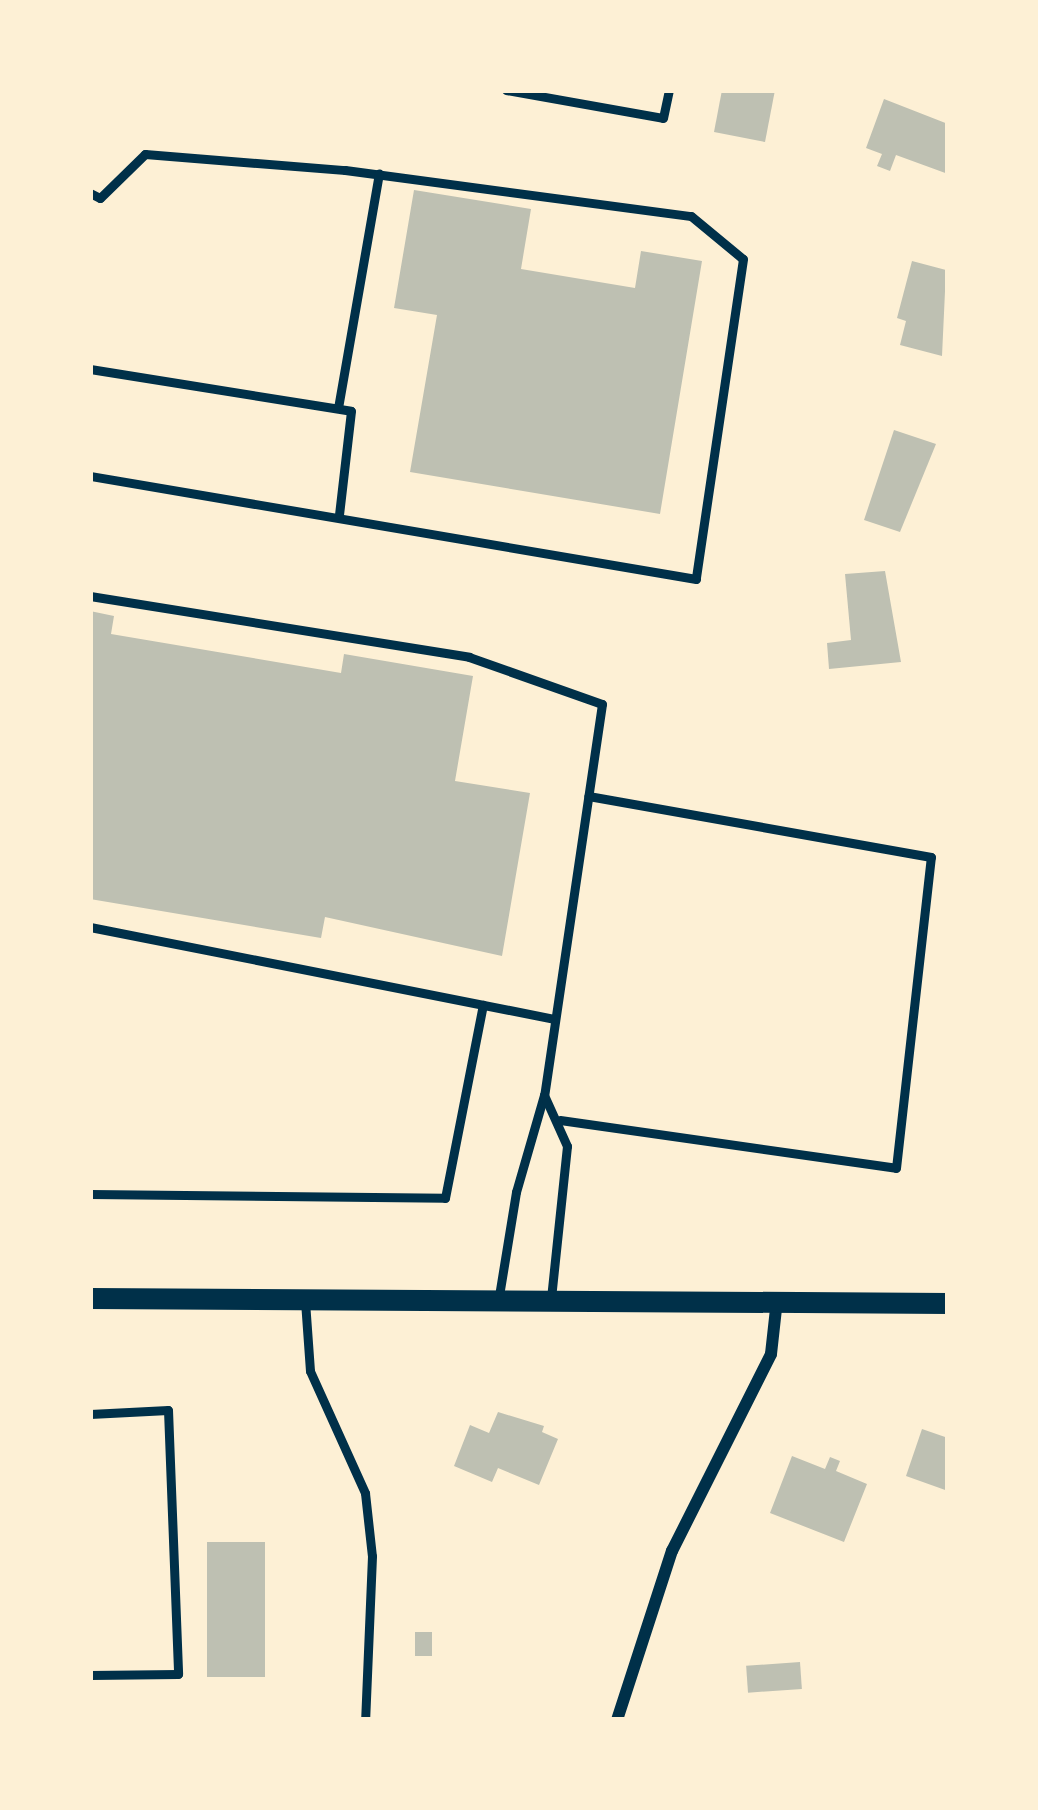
<!DOCTYPE html>
<html>
<head>
<meta charset="utf-8">
<style>
  body { margin:0 }
  #map { position:relative; width:1038px; height:1810px; overflow:hidden; background:#fdf0d5; font-family:"Titillium Web",sans-serif }
  div>[style] { position:absolute }
  .building>* { inset:0; background:#bec0b2; transform-origin:0 0 }
  .service>* { height:9px; margin:-4.5px; padding:0 4.5px; transform-origin:4.5px; border-radius:4.5px; background:#003049 }
  .minor>* { height:12px; margin:-6px; padding:0 6px; transform-origin:6px; border-radius:6px; background:#003049 }
  .tertiary>* { height:21px; margin:-10.5px; padding:0 10.5px; transform-origin:10.5px; border-radius:10.5px; background:#003049 }
  span { translate:-50% -50%; white-space:nowrap; text-align:center; line-height:1.15; -webkit-text-stroke:12px #fdf0d5; paint-order:stroke }
  .frame { position:absolute; inset:0; border:93px solid #fdf0d5; pointer-events:none }
</style>
</head>
<body>
<div id="map">
  <div class="building">
    <i style="clip-path:polygon(722px 90px,775px 90px,765px 142px,714px 132px)"></i>
    <i style="clip-path:polygon(884px 99px,948px 124px,948px 174px,896px 155px,890px 171px,877px 166px,882px 154px,866px 148px)"></i>
    <i style="clip-path:polygon(414px 190px,531px 209px,521px 269px,635px 288px,641px 251px,702px 261px,660px 514px,410px 472px,437px 315px,394px 308px)"></i>
    <i style="clip-path:polygon(912px 261px,946px 270px,942px 356px,900px 345px,906px 321px,897px 318px)"></i>
    <i style="clip-path:polygon(894px 430px,936px 444px,900px 532px,864px 520px)"></i>
    <i style="clip-path:polygon(885px 571px,901px 662px,829px 669px,827px 643px,851px 640px,845px 574px)"></i>
    <i style="clip-path:polygon(90px 611px,114px 616px,111px 634px,341px 673px,344px 654px,473px 676px,455px 781px,530px 793px,502px 956px,325px 917px,321px 938px,90px 899px)"></i>
    <i style="clip-path:polygon(498px 1412px,544px 1426px,542px 1432px,558px 1439px,539px 1485px,498px 1468px,492px 1482px,454px 1466px,470px 1425px,489px 1433px)"></i>
    <i style="clip-path:polygon(922px 1429px,948px 1438px,948px 1491px,906px 1476px)"></i>
    <i style="clip-path:polygon(792px 1456px,825px 1469px,830px 1457px,840px 1461px,836px 1471px,867px 1484px,844px 1542px,770px 1513px)"></i>
    <i style="left:207px;top:1542px;width:58px;height:135px"></i>
    <i style="left:415px;top:1632px;width:17px;height:24px"></i>
    <i style="left:800px;top:1662px;width:27px;height:54px;rotate:86deg"></i>
  </div>
  <div class="service">
    <i style="left:506px;top:90px;width:159px;rotate:10.1deg"></i>
    <i style="left:663px;top:118px;width:29px;rotate:-78deg"></i>
    <i style="left:90px;top:193px;width:11px;rotate:27deg"></i>
    <i style="left:100px;top:198px;width:63px;rotate:-44.4deg"></i>
    <i style="left:145px;top:154px;width:201px;rotate:4.6deg"></i>
    <i style="left:345px;top:170px;width:349px;rotate:7.6deg"></i>
    <i style="left:691px;top:216px;width:67px;rotate:39.6deg"></i>
    <i style="left:743px;top:259px;width:323px;rotate:98.4deg"></i>
    <i style="left:696px;top:579px;width:615px;rotate:-170.35deg"></i>
    <i style="left:90px;top:369px;width:264px;rotate:9.1deg"></i>
    <i style="left:351px;top:411px;width:104px;rotate:96.6deg"></i>
    <i style="left:338px;top:408px;width:238px;rotate:-80.1deg"></i>
    <i style="left:90px;top:596px;width:384px;rotate:9.1deg"></i>
    <i style="left:469px;top:657px;width:141px;rotate:19.5deg"></i>
    <i style="left:602px;top:704px;width:395px;rotate:98.4deg"></i>
    <i style="left:544px;top:1095px;width:101px;rotate:106.1deg"></i>
    <i style="left:516px;top:1192px;width:105px;rotate:99.3deg"></i>
    <i style="left:90px;top:927px;width:474px;rotate:11.2deg"></i>
    <i style="left:544px;top:1095px;width:56px;rotate:65.7deg"></i>
    <i style="left:567px;top:1146px;width:153px;rotate:96deg"></i>
    <i style="left:560px;top:1120px;width:339px;rotate:8.1deg"></i>
    <i style="left:896px;top:1168px;width:313px;rotate:-83.6deg"></i>
    <i style="left:931px;top:857px;width:348px;rotate:-169.9deg"></i>
    <i style="left:90px;top:1194px;width:355px;rotate:0.6deg"></i>
    <i style="left:445px;top:1198px;width:197px;rotate:-78.9deg"></i>
    <i style="left:305px;top:1301px;width:70px;rotate:85.9deg"></i>
    <i style="left:310px;top:1371px;width:134px;rotate:65.7deg"></i>
    <i style="left:365px;top:1493px;width:63px;rotate:83.7deg"></i>
    <i style="left:372px;top:1556px;width:164px;rotate:92.4deg"></i>
    <i style="left:90px;top:1414px;width:78px;rotate:-2.9deg"></i>
    <i style="left:168px;top:1410px;width:264px;rotate:87.8deg"></i>
    <i style="left:178px;top:1674px;width:88px;rotate:179.3deg"></i>
  </div>
  <div class="minor">
    <i style="left:617px;top:1720px;width:178px;rotate:-72deg"></i>
    <i style="left:672px;top:1551px;width:220px;rotate:-63.3deg"></i>
    <i style="left:771px;top:1354px;width:54px;rotate:-83.7deg"></i>
  </div>
  <div class="tertiary">
    <i style="left:90px;top:1298px;width:858px;rotate:0.33deg"></i>
  </div>
  <div class="frame"></div>
</div>
</body>
</html>
